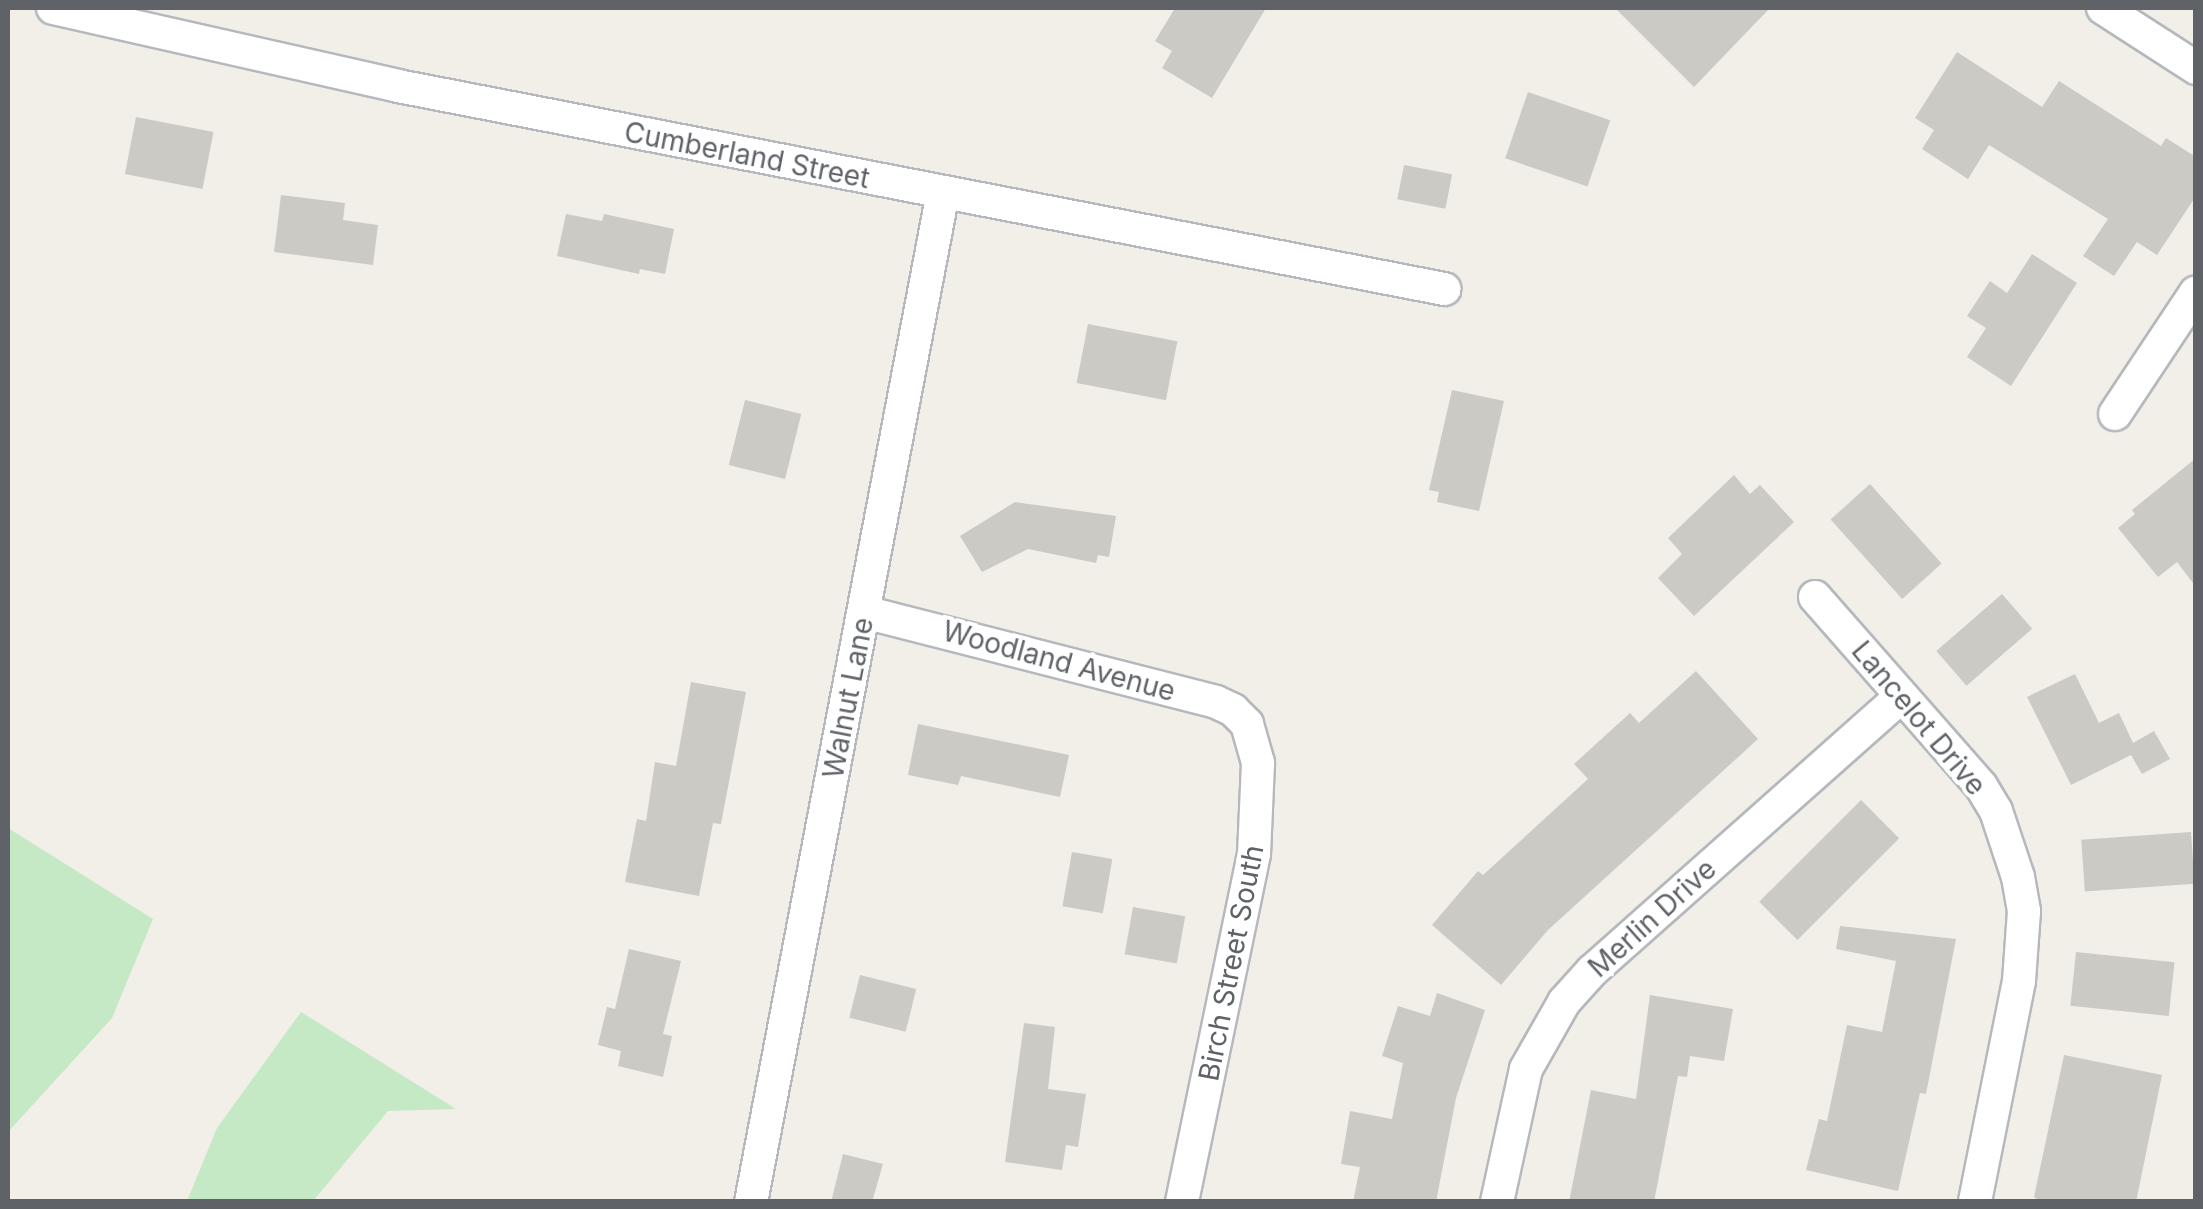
<!DOCTYPE html>
<html>
<head>
<meta charset="utf-8">
<style>
  body { margin:0 }
  #map { position:relative; width:2203px; height:1209px; overflow:hidden; background:#f1efe8; font-family:Inter,sans-serif }
  div>[style] { position:absolute }
  .green>* { inset:0; background:#c5e8c5 }
  .building>* { inset:0; background:#cccac5; transform-origin:0 0 }
  .roads { filter:drop-shadow(2px 0 #b5b8bc) drop-shadow(-2px 0 #b5b8bc) drop-shadow(0 2px #b5b8bc) drop-shadow(0 -2px #b5b8bc) }
  .street>* { height:32px; margin:-16px; padding:0 16px; transform-origin:16px; border-radius:16px; background:#fff }
  span { translate:-50% -50%; white-space:nowrap; text-align:center; line-height:1.15; -webkit-text-stroke:8px #fff; paint-order:stroke }
  .street-label { font-size:28px; color:#5f6368 }
  .frame { position:absolute; inset:0; border:10px solid #5f6368; pointer-events:none }
</style>
</head>
<body>
<div id="map">
  <div class="green">
    <i style="clip-path:polygon(8px 828px,153px 919px,112px 1018px,8px 1132px)"></i>
    <i style="clip-path:polygon(301px 1012px,456px 1109px,388px 1111px,313px 1201px,187px 1201px,217px 1128px)"></i>
  </div>
  <div class="building">
    <i style="clip-path:polygon(1175px 8px,1266px 8px,1212px 98px,1162px 68px,1172px 51px,1155px 41px)"></i>
    <i style="clip-path:polygon(1615px 8px,1770px 8px,1694px 87px)"></i>
    <i style="clip-path:polygon(1957px 52px,2042px 107px,2059px 81px,2161px 146px,2166px 138px,2196px 157px,2196px 196px,2157px 255px,2137px 242px,2114px 276px,2083px 256px,2108px 219px,1989px 145px,1968px 179px,1922px 149px,1934px 130px,1915px 118px)"></i>
    <i style="left:1528px;top:92px;width:87px;height:70px;rotate:19deg"></i>
    <i style="left:136px;top:117px;width:79px;height:58px;rotate:11deg"></i>
    <i style="left:1404px;top:165px;width:49px;height:35px;rotate:11deg"></i>
    <i style="clip-path:polygon(281px 195px,345px 203px,343px 220px,378px 225px,373px 265px,274px 252px)"></i>
    <i style="clip-path:polygon(566px 214px,602px 221px,604px 214px,674px 229px,665px 274px,640px 269px,639px 274px,557px 256px)"></i>
    <i style="clip-path:polygon(2032px 254px,2077px 283px,2011px 386px,1967px 357px,1986px 328px,1967px 316px,1990px 281px,2007px 293px)"></i>
    <i style="left:1088px;top:324px;width:91px;height:60px;rotate:11deg"></i>
    <i style="clip-path:polygon(1452px 390px,1504px 401px,1479px 511px,1437px 502px,1439px 492px,1429px 490px)"></i>
    <i style="left:745px;top:400px;width:58px;height:67px;rotate:14deg"></i>
    <i style="clip-path:polygon(2196px 458px,2196px 587px,2177px 562px,2158px 577px,2118px 528px,2135px 514px,2132px 510px)"></i>
    <i style="clip-path:polygon(1734px 475px,1750px 494px,1760px 485px,1794px 522px,1694px 616px,1658px 578px,1682px 554px,1668px 538px)"></i>
    <i style="left:1870px;top:484px;width:107px;height:53px;rotate:48deg"></i>
    <i style="clip-path:polygon(1015px 502px,1116px 516px,1109px 557px,1098px 555px,1096px 563px,1028px 549px,982px 572px,960px 536px)"></i>
    <i style="left:2002px;top:594px;width:46px;height:87px;rotate:49deg"></i>
    <i style="clip-path:polygon(1696px 671px,1758px 739px,1548px 930px,1501px 985px,1432px 925px,1478px 871px,1483px 875px,1588px 779px,1574px 764px,1630px 713px,1639px 723px)"></i>
    <i style="clip-path:polygon(2075px 674px,2099px 723px,2119px 713px,2133px 743px,2154px 731px,2170px 759px,2142px 774px,2131px 755px,2071px 785px,2027px 697px)"></i>
    <i style="clip-path:polygon(691px 682px,746px 692px,721px 824px,713px 823px,699px 896px,625px 882px,637px 819px,646px 821px,655px 762px,676px 766px)"></i>
    <i style="clip-path:polygon(918px 724px,1069px 755px,1060px 797px,961px 776px,958px 785px,908px 775px)"></i>
    <i style="left:1861px;top:800px;width:54px;height:144px;rotate:45deg"></i>
    <i style="left:2191px;top:832px;width:52px;height:110px;rotate:86deg"></i>
    <i style="left:1072px;top:852px;width:41px;height:55px;rotate:10deg"></i>
    <i style="left:1133px;top:907px;width:53px;height:48px;rotate:10deg"></i>
    <i style="clip-path:polygon(1840px 926px,1956px 939px,1926px 1094px,1920px 1093px,1898px 1191px,1806px 1170px,1819px 1119px,1827px 1121px,1847px 1025px,1882px 1032px,1896px 961px,1836px 949px)"></i>
    <i style="clip-path:polygon(629px 949px,681px 961px,663px 1034px,672px 1036px,663px 1077px,618px 1066px,621px 1051px,598px 1045px,607px 1007px,615px 1009px)"></i>
    <i style="left:2076px;top:952px;width:99px;height:54px;rotate:6deg"></i>
    <i style="left:860px;top:975px;width:58px;height:44px;rotate:14deg"></i>
    <i style="clip-path:polygon(1437px 993px,1485px 1010px,1456px 1098px,1436px 1202px,1353px 1202px,1360px 1167px,1341px 1164px,1350px 1111px,1392px 1119px,1403px 1063px,1382px 1056px,1398px 1006px,1430px 1016px)"></i>
    <i style="clip-path:polygon(1650px 995px,1733px 1009px,1724px 1061px,1690px 1056px,1687px 1077px,1678px 1076px,1654px 1202px,1569px 1202px,1591px 1090px,1636px 1099px)"></i>
    <i style="clip-path:polygon(1024px 1023px,1055px 1027px,1048px 1089px,1086px 1094px,1078px 1147px,1066px 1145px,1062px 1170px,1005px 1162px)"></i>
    <i style="clip-path:polygon(2064px 1055px,2162px 1075px,2136px 1202px,2042px 1202px,2034px 1197px)"></i>
    <i style="clip-path:polygon(843px 1154px,883px 1164px,872px 1202px,831px 1202px)"></i>
  </div>
  <div class="roads">
    <div class="street">
      <i style="left:53px;top:8px;width:354px;rotate:12.7deg"></i>
      <i style="left:398px;top:86px;width:1066px;rotate:10.98deg"></i>
      <i style="left:2103px;top:8px;width:111px;rotate:32.8deg"></i>
      <i style="left:2115px;top:414px;width:146px;rotate:-56.4deg"></i>
      <i style="left:1815px;top:597px;width:252px;rotate:48.7deg"></i>
      <i style="left:1981px;top:786px;width:29px;rotate:59deg"></i>
      <i style="left:1996px;top:811px;width:70px;rotate:71.6deg"></i>
      <i style="left:2018px;top:877px;width:35px;rotate:80deg"></i>
      <i style="left:2024px;top:911px;width:70px;rotate:94.1deg"></i>
      <i style="left:2019px;top:981px;width:225px;rotate:101.3deg"></i>
      <i style="left:864px;top:612px;width:363px;rotate:14.3deg"></i>
      <i style="left:1216px;top:702px;width:19px;rotate:25deg"></i>
      <i style="left:1233px;top:710px;width:20px;rotate:45deg"></i>
      <i style="left:1247px;top:724px;width:41px;rotate:74.2deg"></i>
      <i style="left:1258px;top:763px;width:91px;rotate:92.5deg"></i>
      <i style="left:1254px;top:854px;width:355px;rotate:101.7deg"></i>
      <i style="left:751px;top:1202px;width:1027px;rotate:-79.23deg"></i>
      <i style="left:1497px;top:1202px;width:136px;rotate:-77.7deg"></i>
      <i style="left:1526px;top:1069px;width:77px;rotate:-60.4deg"></i>
      <i style="left:1564px;top:1002px;width:42px;rotate:-47.9deg"></i>
      <i style="left:1592px;top:971px;width:414px;rotate:-41.6deg"></i>
    </div>
  </div>
  <div class="street-label">
    <span style="left:747px;top:155px;rotate:11deg">Cumberland Street</span>
    <span style="left:1059px;top:661px;rotate:15deg">Woodland Avenue</span>
    <span style="left:848px;top:698px;rotate:-79deg">Walnut Lane</span>
    <span style="left:1919px;top:718px;rotate:50deg">Lancelot Drive</span>
    <span style="left:1652px;top:918px;rotate:-42deg">Merlin Drive</span>
    <span style="left:1231px;top:963px;rotate:-79deg">Birch Street South</span>
  </div>
  <div class="frame"></div>
</div>
</body>
</html>
